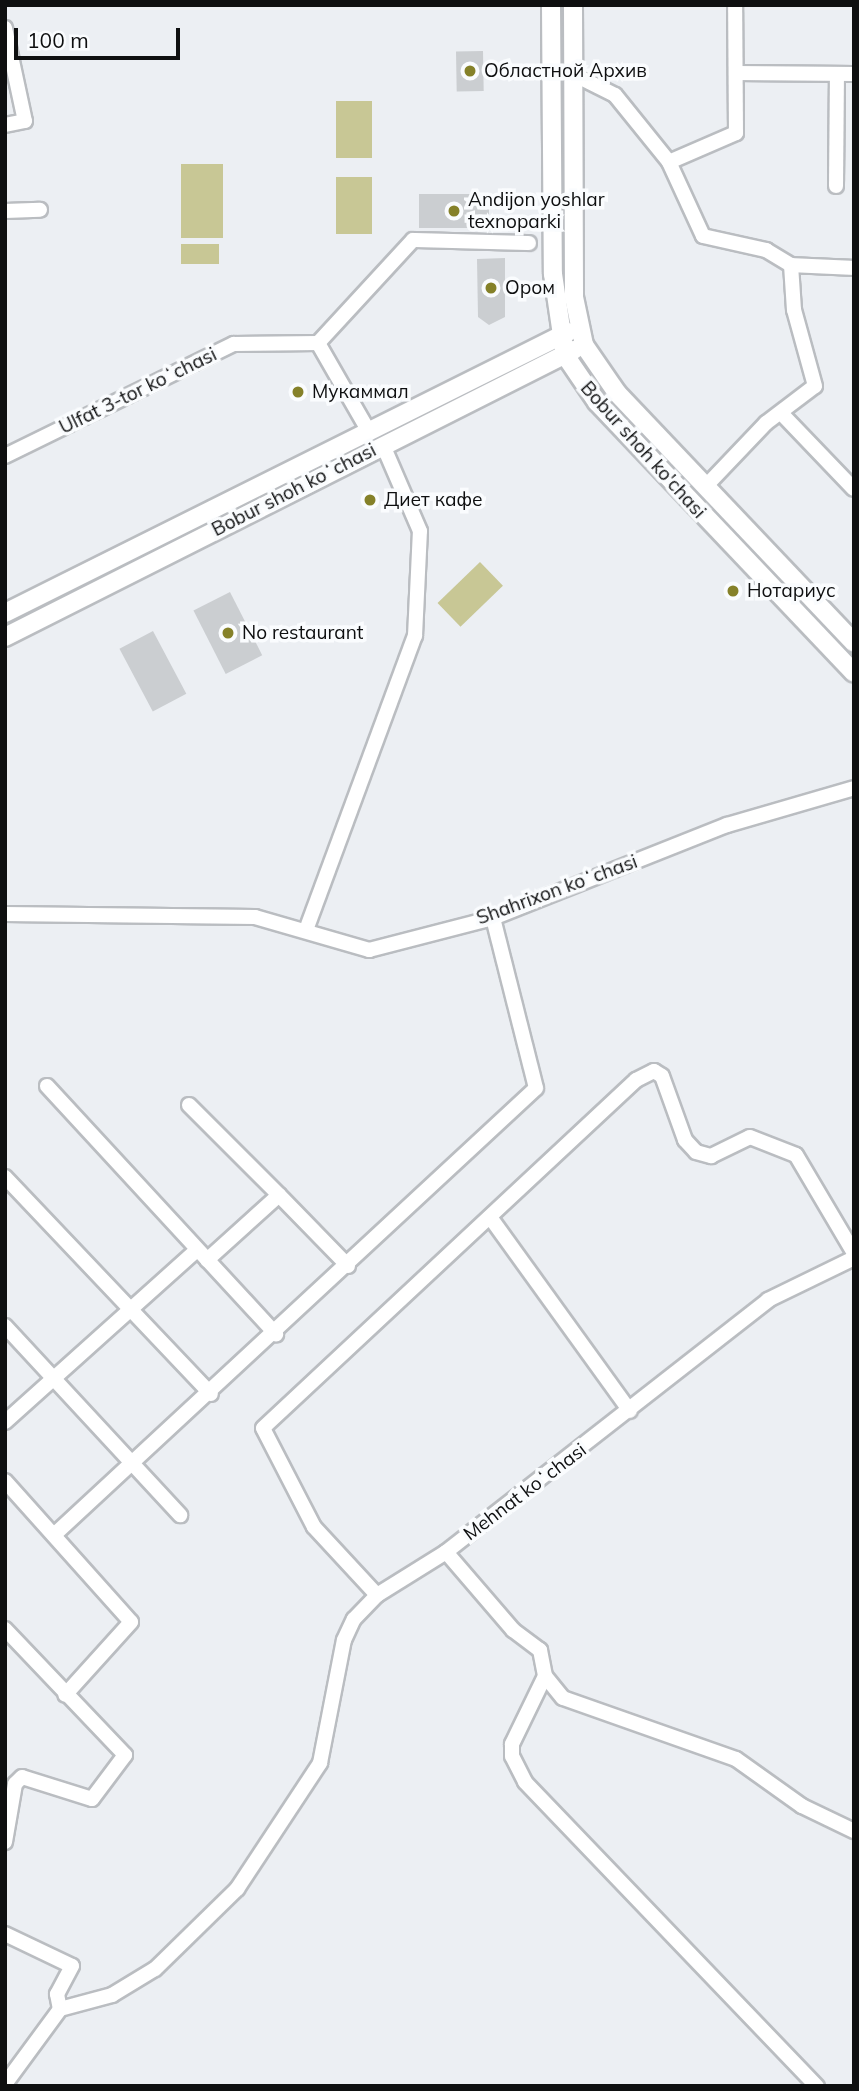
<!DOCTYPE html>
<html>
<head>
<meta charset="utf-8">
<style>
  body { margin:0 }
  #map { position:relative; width:859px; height:2091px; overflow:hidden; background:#eceff3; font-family:Mulish,sans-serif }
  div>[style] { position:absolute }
  .green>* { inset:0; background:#c8c795; transform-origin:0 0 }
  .building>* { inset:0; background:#cbced1; transform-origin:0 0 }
  .roads { filter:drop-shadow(2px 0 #babdc1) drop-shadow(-2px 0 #babdc1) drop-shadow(0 2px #babdc1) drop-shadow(0 -2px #babdc1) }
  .minor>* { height:14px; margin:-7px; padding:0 7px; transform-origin:7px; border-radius:7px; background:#fff }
  .major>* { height:18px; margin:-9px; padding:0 9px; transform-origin:9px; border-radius:9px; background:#fff }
  .dots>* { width:19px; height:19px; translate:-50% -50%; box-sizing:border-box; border:4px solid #fafcfe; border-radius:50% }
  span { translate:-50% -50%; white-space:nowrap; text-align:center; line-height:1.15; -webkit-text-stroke:7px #fafcfe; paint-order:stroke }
  .poi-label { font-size:19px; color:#0e0f10 }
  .left { translate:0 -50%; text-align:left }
  .street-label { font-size:19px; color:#0e0f10 }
  .frame { position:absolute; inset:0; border:7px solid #0e0f10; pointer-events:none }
  .scale { position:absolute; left:14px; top:28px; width:166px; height:32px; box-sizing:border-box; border:4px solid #0e0f10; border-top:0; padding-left:9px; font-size:21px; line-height:24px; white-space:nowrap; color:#0e0f10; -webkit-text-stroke:5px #fafcfe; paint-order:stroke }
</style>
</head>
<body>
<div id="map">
  <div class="green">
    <i style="left:336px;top:101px;width:36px;height:57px"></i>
    <i style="left:181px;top:164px;width:42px;height:74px"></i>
    <i style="left:336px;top:177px;width:36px;height:57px"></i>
    <i style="left:181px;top:244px;width:38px;height:20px"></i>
    <i style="left:480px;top:562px;width:33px;height:59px;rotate:46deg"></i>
  </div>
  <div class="building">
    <i style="left:483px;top:51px;width:40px;height:27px;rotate:89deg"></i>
    <i style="left:489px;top:194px;width:34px;height:70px;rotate:90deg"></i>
    <i style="clip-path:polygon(505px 258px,505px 317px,489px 325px,478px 317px,477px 259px)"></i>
    <i style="left:230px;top:592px;width:71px;height:41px;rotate:63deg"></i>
    <i style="left:153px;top:631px;width:71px;height:38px;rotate:62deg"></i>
  </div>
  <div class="roads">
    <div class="minor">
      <i style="left:5px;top:28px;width:95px;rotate:77.9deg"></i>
      <i style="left:25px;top:121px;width:20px;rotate:169deg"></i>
      <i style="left:736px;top:73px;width:118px;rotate:0.5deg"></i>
      <i style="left:573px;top:74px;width:47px;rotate:26.6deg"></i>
      <i style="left:615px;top:95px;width:86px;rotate:51.1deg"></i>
      <i style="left:669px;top:162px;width:81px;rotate:65.3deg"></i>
      <i style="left:703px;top:236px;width:65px;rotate:12.5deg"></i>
      <i style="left:766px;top:250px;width:29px;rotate:31deg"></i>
      <i style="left:791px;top:265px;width:63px;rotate:2.7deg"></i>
      <i style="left:669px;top:162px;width:73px;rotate:-23.4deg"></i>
      <i style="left:736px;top:133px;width:128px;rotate:-90.4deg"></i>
      <i style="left:836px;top:186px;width:112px;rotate:-89.5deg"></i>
      <i style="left:5px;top:211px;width:35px;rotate:-2deg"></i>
      <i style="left:318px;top:343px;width:140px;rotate:-47.3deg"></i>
      <i style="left:413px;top:240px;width:116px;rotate:1.5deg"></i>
      <i style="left:318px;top:343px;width:100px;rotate:60.1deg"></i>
      <i style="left:781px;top:413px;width:105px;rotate:46.2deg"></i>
      <i style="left:5px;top:456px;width:255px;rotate:-26.1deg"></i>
      <i style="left:234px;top:344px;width:84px;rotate:-0.7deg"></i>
      <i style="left:706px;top:486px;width:87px;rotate:-46.4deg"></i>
      <i style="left:766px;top:423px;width:61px;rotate:-37.1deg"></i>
      <i style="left:815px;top:386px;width:79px;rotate:-105.4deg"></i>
      <i style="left:794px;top:310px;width:45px;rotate:-93.8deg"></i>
      <i style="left:5px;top:914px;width:250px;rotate:0.7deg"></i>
      <i style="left:255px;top:917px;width:119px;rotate:16.1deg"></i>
      <i style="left:369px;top:950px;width:128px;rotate:-14.5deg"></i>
      <i style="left:493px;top:918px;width:252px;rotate:-21.7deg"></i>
      <i style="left:727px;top:825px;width:132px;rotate:-16.2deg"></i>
      <i style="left:306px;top:930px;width:314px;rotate:-69.7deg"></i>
      <i style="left:415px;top:636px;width:105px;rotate:-87.3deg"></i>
      <i style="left:420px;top:531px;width:94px;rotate:-113.3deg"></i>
      <i style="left:47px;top:1086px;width:338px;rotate:47.3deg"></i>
      <i style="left:189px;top:1105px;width:127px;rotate:45deg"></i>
      <i style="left:5px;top:1177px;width:299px;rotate:46.5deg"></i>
      <i style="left:490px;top:1217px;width:239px;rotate:54.2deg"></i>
      <i style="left:207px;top:1260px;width:97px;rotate:-42.1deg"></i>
      <i style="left:279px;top:1195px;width:99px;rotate:45.8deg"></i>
      <i style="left:5px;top:1326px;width:258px;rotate:47.2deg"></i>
      <i style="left:5px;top:1422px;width:258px;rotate:-41.9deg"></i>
      <i style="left:5px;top:1481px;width:189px;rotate:48.2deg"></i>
      <i style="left:131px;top:1622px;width:98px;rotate:132.1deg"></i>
      <i style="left:54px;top:1535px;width:657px;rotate:-42.84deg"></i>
      <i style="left:536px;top:1088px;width:175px;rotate:-104.2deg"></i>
      <i style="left:446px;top:1552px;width:103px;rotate:49.3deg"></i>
      <i style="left:513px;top:1630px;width:34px;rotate:37deg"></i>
      <i style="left:540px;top:1650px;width:26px;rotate:79deg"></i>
      <i style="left:545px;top:1676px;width:28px;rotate:51deg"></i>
      <i style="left:563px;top:1698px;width:183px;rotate:19.4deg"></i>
      <i style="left:736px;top:1759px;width:81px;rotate:35.5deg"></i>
      <i style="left:802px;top:1806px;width:58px;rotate:25.7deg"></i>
      <i style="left:377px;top:1595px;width:93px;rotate:-132.8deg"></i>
      <i style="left:314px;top:1527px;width:111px;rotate:-117.3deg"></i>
      <i style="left:263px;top:1428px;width:510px;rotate:-43.01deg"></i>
      <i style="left:636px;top:1080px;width:20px;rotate:-27deg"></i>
      <i style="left:654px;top:1071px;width:9px;rotate:32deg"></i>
      <i style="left:662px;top:1076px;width:68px;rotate:70.2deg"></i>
      <i style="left:685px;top:1140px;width:16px;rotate:47deg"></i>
      <i style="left:696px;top:1152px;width:16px;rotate:15deg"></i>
      <i style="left:711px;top:1156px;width:43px;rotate:-26deg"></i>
      <i style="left:750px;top:1137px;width:49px;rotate:21.4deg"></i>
      <i style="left:796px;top:1155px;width:114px;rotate:59.4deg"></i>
      <i style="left:5px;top:1629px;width:174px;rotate:46.4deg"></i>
      <i style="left:125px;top:1755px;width:55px;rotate:126.9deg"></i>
      <i style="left:92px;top:1799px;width:73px;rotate:-162.6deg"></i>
      <i style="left:22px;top:1777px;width:10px;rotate:135deg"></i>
      <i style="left:15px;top:1784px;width:59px;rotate:99.8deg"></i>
      <i style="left:545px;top:1676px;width:76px;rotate:115.9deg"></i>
      <i style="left:512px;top:1744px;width:12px;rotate:90deg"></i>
      <i style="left:512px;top:1756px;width:29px;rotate:63deg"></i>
      <i style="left:525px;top:1782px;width:422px;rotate:46.2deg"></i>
      <i style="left:5px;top:1934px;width:74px;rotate:25.5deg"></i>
      <i style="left:72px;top:1966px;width:32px;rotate:118deg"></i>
      <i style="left:57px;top:1994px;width:15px;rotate:79deg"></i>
      <i style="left:5px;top:2084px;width:93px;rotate:-53.7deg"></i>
      <i style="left:60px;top:2009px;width:54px;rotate:-15.1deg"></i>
      <i style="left:112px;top:1995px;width:50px;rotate:-31.2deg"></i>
      <i style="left:155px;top:1969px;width:115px;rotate:-44.3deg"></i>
      <i style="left:237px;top:1889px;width:151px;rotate:-56.6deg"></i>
      <i style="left:320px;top:1763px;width:125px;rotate:-79deg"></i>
      <i style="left:344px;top:1640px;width:23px;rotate:-65deg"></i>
      <i style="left:354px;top:1619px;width:33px;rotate:-46deg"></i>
      <i style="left:377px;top:1595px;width:81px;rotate:-31.9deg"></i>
      <i style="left:446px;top:1552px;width:409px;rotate:-38deg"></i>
      <i style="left:768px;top:1300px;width:96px;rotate:-26deg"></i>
    </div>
    <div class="major">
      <i style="left:551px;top:5px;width:269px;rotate:89.6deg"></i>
      <i style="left:553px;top:274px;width:82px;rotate:81.6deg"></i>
      <i style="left:565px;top:355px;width:57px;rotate:55.8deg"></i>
      <i style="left:597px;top:402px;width:373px;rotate:46.5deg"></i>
      <i style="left:573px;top:5px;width:292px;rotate:89.8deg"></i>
      <i style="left:574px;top:297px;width:49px;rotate:78.2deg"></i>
      <i style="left:584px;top:345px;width:58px;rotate:55.5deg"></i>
      <i style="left:617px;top:393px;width:344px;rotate:46.5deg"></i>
      <i style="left:5px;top:613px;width:629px;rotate:-26.52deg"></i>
      <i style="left:5px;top:637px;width:637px;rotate:-26.77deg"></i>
    </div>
  </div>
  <div class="dots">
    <i style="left:470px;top:71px;background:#858129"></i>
    <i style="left:454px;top:211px;background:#858129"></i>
    <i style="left:491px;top:288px;background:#858129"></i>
    <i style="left:298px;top:392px;background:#858129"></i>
    <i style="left:370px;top:500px;background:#858129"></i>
    <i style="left:733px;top:591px;background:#858129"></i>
    <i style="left:228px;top:633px;background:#858129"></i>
  </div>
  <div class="poi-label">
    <span class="left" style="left:484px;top:71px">Областной Архив</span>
    <span class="left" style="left:468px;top:211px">Andijon yoshlar<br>texnoparki</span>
    <span class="left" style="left:505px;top:288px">Ором</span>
    <span class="left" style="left:312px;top:392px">Мукаммал</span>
    <span class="left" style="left:384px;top:500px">Диет кафе</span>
    <span class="left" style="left:747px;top:591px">Нотариус</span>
    <span class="left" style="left:242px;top:633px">No restaurant</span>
  </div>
  <div class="street-label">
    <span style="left:138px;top:391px;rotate:-26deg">Ulfat 3-tor koʻchasi</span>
    <span style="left:643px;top:450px;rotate:48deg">Bobur shoh ko'chasi</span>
    <span style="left:294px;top:490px;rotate:-27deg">Bobur shoh koʻchasi</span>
    <span style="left:557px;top:890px;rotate:-20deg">Shahrixon koʻchasi</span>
    <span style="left:525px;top:1492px;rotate:-37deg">Mehnat koʻchasi</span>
  </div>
  <div class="frame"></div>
  <div class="scale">100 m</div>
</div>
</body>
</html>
